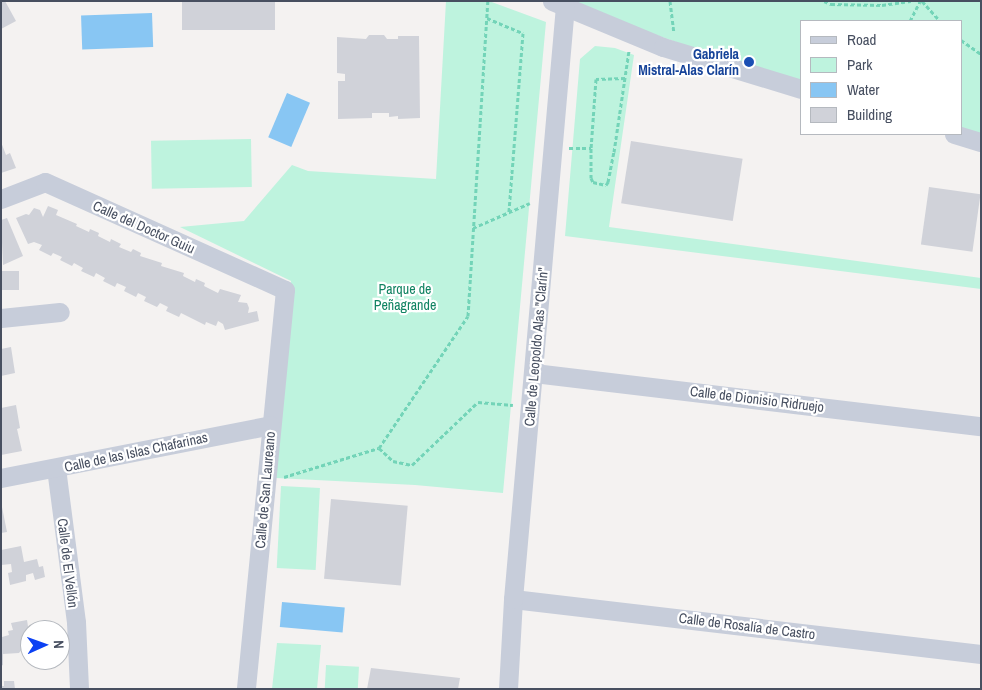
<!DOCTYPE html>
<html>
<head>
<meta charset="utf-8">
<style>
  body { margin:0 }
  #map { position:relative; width:982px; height:690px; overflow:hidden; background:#f4f2f1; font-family:"Archivo Narrow",sans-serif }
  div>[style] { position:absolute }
  .green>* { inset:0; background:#bef3de; transform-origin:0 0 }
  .water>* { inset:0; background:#88c6f3; transform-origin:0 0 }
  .building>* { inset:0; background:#d0d2d9; transform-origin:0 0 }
  .path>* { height:3px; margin-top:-1.5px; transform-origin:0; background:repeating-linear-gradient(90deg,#73d4b8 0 4px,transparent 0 6.5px) }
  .minor>* { height:19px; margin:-9.5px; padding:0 9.5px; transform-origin:9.5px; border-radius:9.5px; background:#c7cdda }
  .dots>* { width:14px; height:14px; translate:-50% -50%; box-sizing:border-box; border:2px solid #fff; border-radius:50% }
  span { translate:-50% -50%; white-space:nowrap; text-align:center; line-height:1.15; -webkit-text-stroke:4.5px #fff; paint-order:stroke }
  .transit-label { font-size:14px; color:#164399; font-weight:700 }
  .right { translate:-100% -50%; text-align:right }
  .street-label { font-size:14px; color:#474f60 }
  .park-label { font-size:14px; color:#118362 }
  .frame { position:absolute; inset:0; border:2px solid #474f60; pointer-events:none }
  .legend { position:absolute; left:800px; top:20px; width:162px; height:115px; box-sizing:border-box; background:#fff; border:1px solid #b5b9bf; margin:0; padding:6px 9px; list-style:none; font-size:15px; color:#474f60 }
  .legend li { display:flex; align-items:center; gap:10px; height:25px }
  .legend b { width:25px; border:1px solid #b5b9bf }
  .north { position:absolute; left:20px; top:620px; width:50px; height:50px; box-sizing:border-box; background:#fff; border:1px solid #b5b9bf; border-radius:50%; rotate:88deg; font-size:14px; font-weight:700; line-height:20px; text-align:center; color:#474f60 }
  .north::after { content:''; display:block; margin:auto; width:18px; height:22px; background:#0c41f3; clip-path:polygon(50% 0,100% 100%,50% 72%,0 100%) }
</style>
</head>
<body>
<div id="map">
  <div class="green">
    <i style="clip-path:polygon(446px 1px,489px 1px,546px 22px,503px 493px,415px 485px,276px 478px,291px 281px,180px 227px,244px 221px,292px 165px,308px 171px,436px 179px)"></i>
    <i style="clip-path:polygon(560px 1px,981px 1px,981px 142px,961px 134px,961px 21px,801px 21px,801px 86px)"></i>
    <i style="clip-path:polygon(595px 46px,615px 48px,634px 55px,609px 227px,981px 278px,981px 289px,565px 236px,580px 59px)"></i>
    <i style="left:251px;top:139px;width:48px;height:100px;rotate:89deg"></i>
    <i style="left:281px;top:486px;width:39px;height:82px;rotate:3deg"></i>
    <i style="clip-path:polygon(277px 643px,321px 645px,317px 689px,272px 689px)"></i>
    <i style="left:326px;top:665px;width:33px;height:24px;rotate:3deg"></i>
  </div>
  <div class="water">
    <i style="left:152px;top:13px;width:34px;height:71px;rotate:88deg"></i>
    <i style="left:287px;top:93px;width:25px;height:48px;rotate:23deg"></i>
    <i style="left:282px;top:602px;width:63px;height:25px;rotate:5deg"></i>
  </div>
  <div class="building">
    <i style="clip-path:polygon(1px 1px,5px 1px,16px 21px,1px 29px)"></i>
    <i style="left:182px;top:1px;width:93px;height:29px"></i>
    <i style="clip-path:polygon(369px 35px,384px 35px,387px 39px,398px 39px,398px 36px,419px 36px,420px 118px,398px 119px,398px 116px,389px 117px,389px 113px,372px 113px,372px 118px,338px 119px,338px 81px,345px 81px,345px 74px,337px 73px,337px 37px,366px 39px)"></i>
    <i style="left:631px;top:141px;width:113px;height:63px;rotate:9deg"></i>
    <i style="clip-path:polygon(1px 142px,6px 155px,10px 153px,16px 168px,1px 173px)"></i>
    <i style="left:929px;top:187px;width:52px;height:58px;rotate:8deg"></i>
    <i style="clip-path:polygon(48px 206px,58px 210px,56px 215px,77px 224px,76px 226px,89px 232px,90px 229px,99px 233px,98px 236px,110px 242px,111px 239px,121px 244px,119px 247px,131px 252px,133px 249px,141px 253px,140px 256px,162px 263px,161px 266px,184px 273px,183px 276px,195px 282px,196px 279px,205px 283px,204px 286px,218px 293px,220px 289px,241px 295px,238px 302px,247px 303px,249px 308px,248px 313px,257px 311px,259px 321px,225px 330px,223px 324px,218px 321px,216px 326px,206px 322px,205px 325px,181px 313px,179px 317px,166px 311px,168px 307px,160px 303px,157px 307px,144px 301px,146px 297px,138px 293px,136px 297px,124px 291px,126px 287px,117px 283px,115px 287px,103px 281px,105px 278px,96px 273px,94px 277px,81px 271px,83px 268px,74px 263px,72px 266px,60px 260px,62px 257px,53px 253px,51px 256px,39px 250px,42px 245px,34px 242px,28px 244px,16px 218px,26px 214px,29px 215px,34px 208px,40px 210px,43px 217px)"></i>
    <i style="clip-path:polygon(7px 218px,23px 256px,3px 265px,1px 220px)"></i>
    <i style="left:1px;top:271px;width:18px;height:19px"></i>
    <i style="clip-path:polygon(11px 347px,15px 373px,1px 376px,1px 349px)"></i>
    <i style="clip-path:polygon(16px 405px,20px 428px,17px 429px,22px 451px,1px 455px,1px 408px)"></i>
    <i style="left:331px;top:499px;width:77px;height:80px;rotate:5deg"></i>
    <i style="clip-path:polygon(1px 502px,7px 532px,1px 533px)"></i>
    <i style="clip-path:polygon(21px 546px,24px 562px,37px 559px,39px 567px,43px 566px,45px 577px,35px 580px,33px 573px,26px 575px,26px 581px,10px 585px,8px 573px,12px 572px,11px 564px,1px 565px,1px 550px)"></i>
    <i style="clip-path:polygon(27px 620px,30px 639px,22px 640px,22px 649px,19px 653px,3px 654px,3px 665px,1px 666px,2px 637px,9px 635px,8px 631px,13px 630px,11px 623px)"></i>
    <i style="clip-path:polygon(371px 668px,460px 678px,458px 689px,367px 689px)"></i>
    <i style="clip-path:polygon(4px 681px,14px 681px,15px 689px,1px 689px,1px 686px,4px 686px)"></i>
  </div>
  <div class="path">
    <i style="left:670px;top:1px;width:32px;rotate:83deg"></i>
    <i style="left:824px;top:1px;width:8px;rotate:23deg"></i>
    <i style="left:831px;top:4px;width:51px;rotate:1.1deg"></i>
    <i style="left:882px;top:5px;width:29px;rotate:-8deg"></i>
    <i style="left:922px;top:1px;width:27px;rotate:48deg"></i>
    <i style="left:487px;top:18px;width:39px;rotate:23deg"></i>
    <i style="left:523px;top:33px;width:180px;rotate:94.5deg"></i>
    <i style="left:910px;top:21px;width:22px;rotate:-63deg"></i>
    <i style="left:961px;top:40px;width:24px;rotate:35deg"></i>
    <i style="left:625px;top:78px;width:29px;rotate:178deg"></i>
    <i style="left:596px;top:79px;width:69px;rotate:94.1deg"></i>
    <i style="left:591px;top:148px;width:30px;rotate:90deg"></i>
    <i style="left:591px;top:178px;width:4px;rotate:63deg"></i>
    <i style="left:593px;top:182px;width:13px;rotate:13deg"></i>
    <i style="left:606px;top:185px;width:4px;rotate:-56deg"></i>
    <i style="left:608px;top:182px;width:31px;rotate:-79deg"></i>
    <i style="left:614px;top:152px;width:102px;rotate:-81.6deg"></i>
    <i style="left:569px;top:148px;width:22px"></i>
    <i style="left:473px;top:228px;width:62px;rotate:-23.7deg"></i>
    <i style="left:379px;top:448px;width:19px;rotate:43deg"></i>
    <i style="left:393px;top:461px;width:19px;rotate:12deg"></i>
    <i style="left:412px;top:465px;width:91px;rotate:-43.7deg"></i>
    <i style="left:478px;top:402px;width:35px;rotate:5deg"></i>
    <i style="left:284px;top:477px;width:99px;rotate:-17deg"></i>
    <i style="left:379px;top:448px;width:159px;rotate:-56deg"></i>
    <i style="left:468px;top:316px;width:316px;rotate:-86.4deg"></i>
  </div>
  <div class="minor">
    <i style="left:552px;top:1px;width:120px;rotate:22.5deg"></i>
    <i style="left:663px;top:47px;width:144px;rotate:16.9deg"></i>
    <i style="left:954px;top:134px;width:28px;rotate:17deg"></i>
    <i style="left:1px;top:199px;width:47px;rotate:-21.1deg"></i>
    <i style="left:45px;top:182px;width:263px;rotate:24.2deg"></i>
    <i style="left:285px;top:290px;width:401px;rotate:95.6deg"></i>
    <i style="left:1px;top:318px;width:59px;rotate:-5.8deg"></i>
    <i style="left:534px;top:373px;width:450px;rotate:6.8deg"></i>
    <i style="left:56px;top:468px;width:155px;rotate:82.6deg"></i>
    <i style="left:76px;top:622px;width:67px;rotate:87.4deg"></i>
    <i style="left:1px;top:478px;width:274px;rotate:-11.1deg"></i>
    <i style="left:513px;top:599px;width:471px;rotate:6.7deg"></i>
    <i style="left:508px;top:689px;width:90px;rotate:-86.8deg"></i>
    <i style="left:513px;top:599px;width:595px;rotate:-84.99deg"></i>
  </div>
  <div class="dots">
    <i style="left:749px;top:62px;background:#1a4fb4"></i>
  </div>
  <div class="transit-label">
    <span class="right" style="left:739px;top:62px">Gabriela<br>Mistral-Alas Clarín</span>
  </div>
  <div class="street-label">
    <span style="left:144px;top:227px;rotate:24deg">Calle del Doctor Guiu</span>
    <span style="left:536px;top:347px;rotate:-85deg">Calle de Leopoldo Alas "Clarín"</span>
    <span style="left:757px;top:399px;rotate:7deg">Calle de Dionisio Ridruejo</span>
    <span style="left:136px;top:452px;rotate:-12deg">Calle de las Islas Chafarinas</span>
    <span style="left:265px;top:490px;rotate:-85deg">Calle de San Laureano</span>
    <span style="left:68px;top:563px;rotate:83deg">Calle de El Vellón</span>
    <span style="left:747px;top:626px;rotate:7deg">Calle de Rosalía de Castro</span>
  </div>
  <div class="park-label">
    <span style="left:405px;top:297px">Parque de<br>Peñagrande</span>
  </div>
  <div class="frame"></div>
  <ul class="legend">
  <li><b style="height:6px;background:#c7cdda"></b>Road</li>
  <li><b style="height:14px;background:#bef3de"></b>Park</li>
  <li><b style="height:14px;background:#88c6f3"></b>Water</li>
  <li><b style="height:14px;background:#d0d2d9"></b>Building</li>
  </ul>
  <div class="north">N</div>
</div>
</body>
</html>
